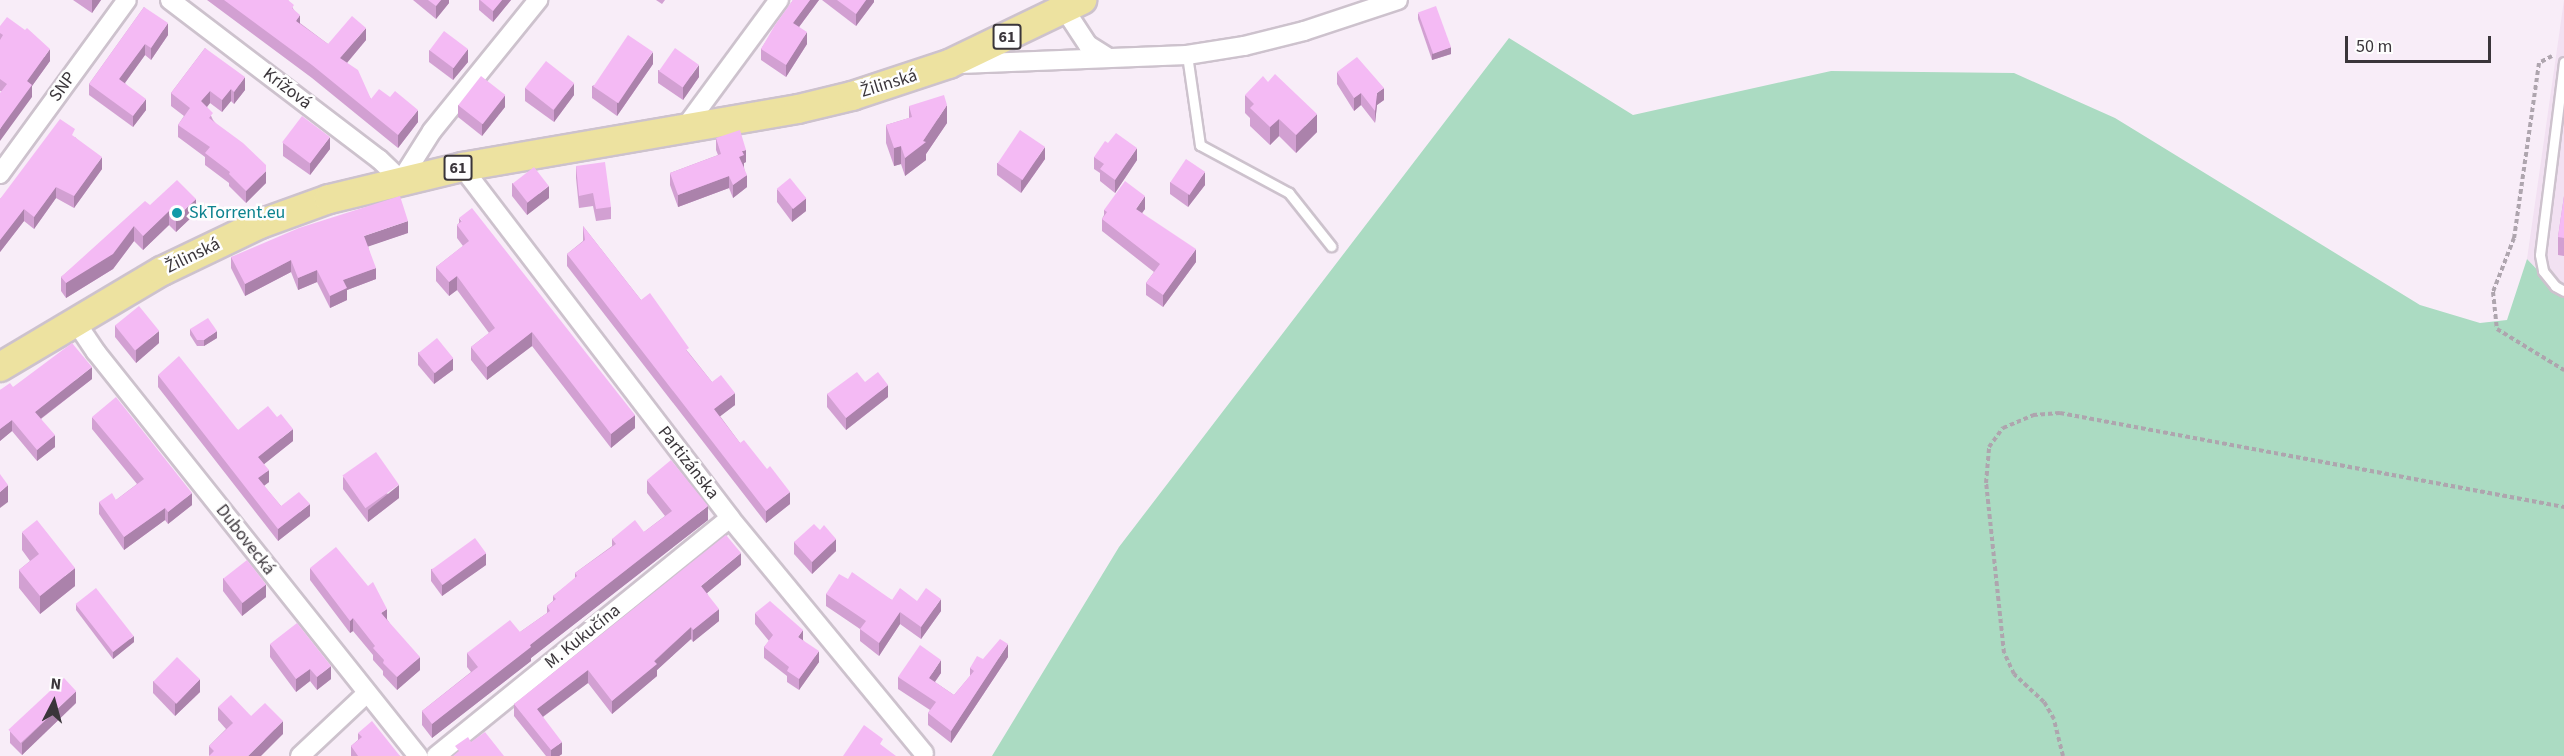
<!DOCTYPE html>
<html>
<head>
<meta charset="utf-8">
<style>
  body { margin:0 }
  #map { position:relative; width:2564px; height:756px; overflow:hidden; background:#f8edf8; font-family:"Source Sans 3",sans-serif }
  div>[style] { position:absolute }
  .built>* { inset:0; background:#f2e1f2 }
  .green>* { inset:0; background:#abdbc2 }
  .path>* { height:4px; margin-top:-2px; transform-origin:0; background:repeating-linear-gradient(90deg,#aea5ae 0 4.5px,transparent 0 7.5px) }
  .roads { filter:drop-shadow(2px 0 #cdc2cd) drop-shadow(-2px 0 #cdc2cd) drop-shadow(0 2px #cdc2cd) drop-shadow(0 -2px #cdc2cd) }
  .service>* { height:9px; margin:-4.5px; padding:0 4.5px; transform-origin:4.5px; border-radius:4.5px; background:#fff }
  .minor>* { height:18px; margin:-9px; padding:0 9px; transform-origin:9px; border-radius:9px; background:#fff }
  .primary>* { height:28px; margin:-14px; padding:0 14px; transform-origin:14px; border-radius:14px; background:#ede2a0 }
  .wall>* { inset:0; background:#d2a0d2 }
  .shaded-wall>* { inset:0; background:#ab82ab }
  .building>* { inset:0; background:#f4baf4; transform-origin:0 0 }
  .dots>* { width:16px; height:16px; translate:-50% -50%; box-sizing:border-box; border:3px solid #fefefe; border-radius:50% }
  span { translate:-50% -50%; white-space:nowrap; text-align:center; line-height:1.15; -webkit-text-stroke:5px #fefefe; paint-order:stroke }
  .shield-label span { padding:2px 4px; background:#fefefe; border:2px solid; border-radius:4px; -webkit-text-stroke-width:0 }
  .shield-label { font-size:16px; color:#3a353a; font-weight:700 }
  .street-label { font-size:18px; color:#3a353a }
  .culture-label { font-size:18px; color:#0d838f }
  .left { translate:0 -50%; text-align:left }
  .north { position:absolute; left:24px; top:672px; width:60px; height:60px; -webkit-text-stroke:4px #fefefe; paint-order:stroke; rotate:6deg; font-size:16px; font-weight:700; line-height:24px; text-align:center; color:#3a353a }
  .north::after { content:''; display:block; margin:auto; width:21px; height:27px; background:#3a353a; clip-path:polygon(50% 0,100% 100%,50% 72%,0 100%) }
  .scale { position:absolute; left:2345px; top:36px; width:146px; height:27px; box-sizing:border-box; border:3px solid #3a353a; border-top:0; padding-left:8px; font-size:18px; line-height:21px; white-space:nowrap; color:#3a353a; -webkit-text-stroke:4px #fefefe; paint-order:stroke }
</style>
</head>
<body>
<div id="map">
  <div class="built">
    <i style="clip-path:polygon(2564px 0,2564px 298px,2527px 259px)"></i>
  </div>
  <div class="green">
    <i style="clip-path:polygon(1509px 38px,1633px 115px,1831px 71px,2014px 73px,2115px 118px,2420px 305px,2480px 323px,2507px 320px,2527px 259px,2564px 298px,2564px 756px,992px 756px,1119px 547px)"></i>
  </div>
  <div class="path">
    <i style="left:2552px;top:56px;width:15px;rotate:152deg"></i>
    <i style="left:2539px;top:63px;width:177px;rotate:98.1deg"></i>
    <i style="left:2514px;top:238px;width:58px;rotate:111.3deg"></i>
    <i style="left:2493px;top:292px;width:37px;rotate:84deg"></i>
    <i style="left:2497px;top:329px;width:79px;rotate:31.5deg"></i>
    <i style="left:2063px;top:756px;width:38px;rotate:-104deg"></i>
    <i style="left:2054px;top:719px;width:20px;rotate:-120deg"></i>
    <i style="left:2044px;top:702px;width:41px;rotate:-137deg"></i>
    <i style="left:2014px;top:674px;width:23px;rotate:-115deg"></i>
    <i style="left:2004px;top:653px;width:171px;rotate:-96deg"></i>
    <i style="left:1986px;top:483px;width:36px;rotate:-85deg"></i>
    <i style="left:1989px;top:447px;width:24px;rotate:-54deg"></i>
    <i style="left:2003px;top:428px;width:33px;rotate:-23deg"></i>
    <i style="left:2033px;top:415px;width:27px;rotate:-4deg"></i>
    <i style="left:2060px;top:413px;width:513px;rotate:10.56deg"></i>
  </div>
  <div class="roads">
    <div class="service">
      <i style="left:1187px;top:55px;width:91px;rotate:81.8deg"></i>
      <i style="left:1200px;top:145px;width:101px;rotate:28.3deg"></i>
      <i style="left:1289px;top:193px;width:68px;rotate:51.6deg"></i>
      <i style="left:2564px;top:62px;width:194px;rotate:97.1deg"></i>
      <i style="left:2540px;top:255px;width:16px;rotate:79deg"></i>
      <i style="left:2543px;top:271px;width:19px;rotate:51deg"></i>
      <i style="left:2555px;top:286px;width:10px;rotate:29deg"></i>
    </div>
    <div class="minor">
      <i style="left:170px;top:0;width:263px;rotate:37.3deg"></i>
      <i style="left:379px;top:159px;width:30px;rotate:44deg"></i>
      <i style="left:401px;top:180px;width:58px;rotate:-57.7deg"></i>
      <i style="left:432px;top:131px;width:169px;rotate:-51deg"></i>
      <i style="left:1065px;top:10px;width:42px;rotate:56.7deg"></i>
      <i style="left:1088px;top:45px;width:22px;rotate:32deg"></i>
      <i style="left:960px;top:64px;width:227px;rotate:-2.3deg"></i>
      <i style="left:1187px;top:55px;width:58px;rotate:-9deg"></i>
      <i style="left:1244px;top:46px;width:62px;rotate:-14deg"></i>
      <i style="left:1304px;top:31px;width:99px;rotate:-18.3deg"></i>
      <i style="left:683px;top:130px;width:162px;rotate:-53.6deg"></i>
      <i style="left:462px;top:167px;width:442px;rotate:52.6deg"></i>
      <i style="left:730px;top:518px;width:305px;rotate:50.5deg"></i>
      <i style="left:0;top:174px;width:215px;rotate:-53.9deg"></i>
      <i style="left:75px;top:321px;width:37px;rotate:56deg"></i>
      <i style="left:96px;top:352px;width:517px;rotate:51.44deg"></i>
      <i style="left:300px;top:756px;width:92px;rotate:-43.2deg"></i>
      <i style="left:436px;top:756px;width:378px;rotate:-39deg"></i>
    </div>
    <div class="primary">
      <i style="left:0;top:367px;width:188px;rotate:-30.7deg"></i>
      <i style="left:162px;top:271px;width:109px;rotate:-25.6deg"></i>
      <i style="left:260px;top:224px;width:73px;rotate:-19.9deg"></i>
      <i style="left:329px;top:199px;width:137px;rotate:-13.5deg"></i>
      <i style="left:462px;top:167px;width:341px;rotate:-9.8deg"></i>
      <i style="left:798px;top:109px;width:56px;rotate:-13.5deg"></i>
      <i style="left:852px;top:96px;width:102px;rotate:-18.3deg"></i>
      <i style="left:949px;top:64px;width:148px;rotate:-25.7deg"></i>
    </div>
  </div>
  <div class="wall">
    <i style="clip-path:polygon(73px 0,101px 0,92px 13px)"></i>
    <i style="clip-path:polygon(207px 0,288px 0,294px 10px,300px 23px,328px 44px,366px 40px,347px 63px,371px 99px,418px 122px,398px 148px,312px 78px)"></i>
    <i style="clip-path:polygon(413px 0,449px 0,449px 3px,436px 19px)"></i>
    <i style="clip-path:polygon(479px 0,511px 0,493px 22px,479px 10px)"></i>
    <i style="clip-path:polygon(656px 0,665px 0,662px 4px)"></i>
    <i style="clip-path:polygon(793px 0,819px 0,799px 27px,807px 44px,786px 77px,761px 60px,761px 49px)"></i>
    <i style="clip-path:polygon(822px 0,874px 0,874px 2px,856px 26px)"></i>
    <i style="clip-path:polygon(144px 7px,168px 35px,151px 60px,145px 55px,125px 83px,146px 110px,133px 127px,89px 95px,89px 84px)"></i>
    <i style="clip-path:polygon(1418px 13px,1451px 54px,1432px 60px,1418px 19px)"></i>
    <i style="clip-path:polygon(0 26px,50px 61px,32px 86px,32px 97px,0 91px)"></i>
    <i style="clip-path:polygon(205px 48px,245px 90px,234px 104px,231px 101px,222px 112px,210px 103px,207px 107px,213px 120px,266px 183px,246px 203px,229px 186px,229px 183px,205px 165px,205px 157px,178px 137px,178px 125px,184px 116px,171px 106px,171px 93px)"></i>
    <i style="clip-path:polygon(429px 50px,468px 62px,453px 80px,429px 62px)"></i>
    <i style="clip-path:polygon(653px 64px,617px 116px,592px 98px,592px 86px)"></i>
    <i style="clip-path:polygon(658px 70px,699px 77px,683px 100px,658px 83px)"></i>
    <i style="clip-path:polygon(1337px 72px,1384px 100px,1377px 105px,1375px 123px,1361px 105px,1354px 111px,1337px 84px)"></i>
    <i style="clip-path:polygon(525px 88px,574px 95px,554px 122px,525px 101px)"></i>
    <i style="clip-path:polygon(1245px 95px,1317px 132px,1296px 153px,1279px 136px,1270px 145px,1250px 126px,1250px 118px,1245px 113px)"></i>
    <i style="clip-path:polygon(458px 105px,505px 107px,482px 136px,458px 117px)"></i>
    <i style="clip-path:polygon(909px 106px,947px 123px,926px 154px,926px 160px,905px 176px,901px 164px,894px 166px,886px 143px,886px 125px,909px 118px)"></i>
    <i style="clip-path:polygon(75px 137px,102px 169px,74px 208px,56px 198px,34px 229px,24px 221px,0 252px,0 199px)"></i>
    <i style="clip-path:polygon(716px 138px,746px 162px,744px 163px,744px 167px,747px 187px,733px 198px,729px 188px,678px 207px,670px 185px,670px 173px,718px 155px,716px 150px)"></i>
    <i style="clip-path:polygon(283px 143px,330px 149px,310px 175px,283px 156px)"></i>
    <i style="clip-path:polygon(1094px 157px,1137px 160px,1115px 193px,1100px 181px,1100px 173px,1094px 169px)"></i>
    <i style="clip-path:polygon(1045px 159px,1021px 193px,997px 175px,997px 163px)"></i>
    <i style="clip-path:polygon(576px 166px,611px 207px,611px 219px,596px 221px,593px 206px,579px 208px,576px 178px)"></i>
    <i style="clip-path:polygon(1170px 182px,1205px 185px,1188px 207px,1170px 194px)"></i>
    <i style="clip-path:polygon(512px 183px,549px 198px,527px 215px,512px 196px)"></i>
    <i style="clip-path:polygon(777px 189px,806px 211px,792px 222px,777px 202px)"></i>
    <i style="clip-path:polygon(2564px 196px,2564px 256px,2558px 255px,2558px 237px)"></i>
    <i style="clip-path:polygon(150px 205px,196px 213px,176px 232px,169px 225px,143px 250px,134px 241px,113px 269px,66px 298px,61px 291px,61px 277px)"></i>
    <i style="clip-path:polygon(1145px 209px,1142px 213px,1196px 262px,1163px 307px,1146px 295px,1146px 283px,1154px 272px,1102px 231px,1102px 219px,1104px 215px,1104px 210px)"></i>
    <i style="clip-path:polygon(459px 218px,635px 428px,611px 448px,532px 346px,487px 380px,471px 360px,471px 347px,489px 333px,457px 290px,449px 296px,436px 281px,436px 267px,463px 246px,457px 238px,457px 225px,459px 223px)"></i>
    <i style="clip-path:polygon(583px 226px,641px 300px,689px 353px,712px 382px,735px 405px,720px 416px,740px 443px,790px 504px,766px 523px,567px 266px,567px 254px,583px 241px)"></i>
    <i style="clip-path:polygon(408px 233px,368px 246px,376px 279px,347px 290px,347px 300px,330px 308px,317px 282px,298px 290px,291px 272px,245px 296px,231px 268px,231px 257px)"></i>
    <i style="clip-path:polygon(115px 325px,159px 343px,136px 363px,115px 337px)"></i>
    <i style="clip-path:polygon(190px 329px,217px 338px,204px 346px,197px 346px,190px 335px)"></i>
    <i style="clip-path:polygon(418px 352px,453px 370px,434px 384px,418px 365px)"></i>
    <i style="clip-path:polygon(158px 375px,238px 430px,293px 441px,264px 464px,269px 482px,264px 486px,281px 506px,310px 516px,278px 541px,158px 387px)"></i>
    <i style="clip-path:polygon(92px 379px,41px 419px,55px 447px,37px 461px,12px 431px,0 441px,0 390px,13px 387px)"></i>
    <i style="clip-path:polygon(865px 382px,888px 397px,846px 430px,827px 407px,827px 394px)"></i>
    <i style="clip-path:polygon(92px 417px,192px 505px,168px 524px,165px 520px,124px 550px,99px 514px,99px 502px,116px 500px,137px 484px,92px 429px)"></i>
    <i style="clip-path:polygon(343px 477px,399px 498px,368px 522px,343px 489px)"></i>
    <i style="clip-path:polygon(647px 480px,708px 520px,531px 658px,531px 661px,432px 738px,422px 725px,422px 711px,471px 672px,467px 667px,467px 653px,520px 632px,547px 613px,547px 606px,553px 601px,553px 596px,575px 579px,575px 573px,612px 546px,612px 539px,644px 532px,665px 516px,647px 493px)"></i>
    <i style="clip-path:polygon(820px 530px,836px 551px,812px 574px,794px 554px,794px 542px)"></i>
    <i style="clip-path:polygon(22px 532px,75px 586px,40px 614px,19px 588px,19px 570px,30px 561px,22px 550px)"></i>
    <i style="clip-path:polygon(486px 565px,442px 596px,431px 581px,431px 569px)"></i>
    <i style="clip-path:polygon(741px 565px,707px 593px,719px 621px,693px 642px,691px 639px,657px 670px,657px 676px,612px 714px,588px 683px,543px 717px,562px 754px,559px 756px,546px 756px,514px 716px,514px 704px)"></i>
    <i style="clip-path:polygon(310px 568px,387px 619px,420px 670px,397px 690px,383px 675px,383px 671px,373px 660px,373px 655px,353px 631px,350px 633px,310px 580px)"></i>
    <i style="clip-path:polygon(223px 578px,266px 597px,242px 616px,223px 591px)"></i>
    <i style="clip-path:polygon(848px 579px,892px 600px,917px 601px,941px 611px,921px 639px,900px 624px,879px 656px,860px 641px,860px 629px,826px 606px,826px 594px)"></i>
    <i style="clip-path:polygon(76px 604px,134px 642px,113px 659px,76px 610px)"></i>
    <i style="clip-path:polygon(755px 613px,803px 640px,819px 662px,799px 690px,787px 682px,787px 676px,764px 658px,764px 647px,769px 641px,755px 624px)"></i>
    <i style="clip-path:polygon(270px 644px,331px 679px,317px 690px,310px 681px,296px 692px,270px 657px)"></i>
    <i style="clip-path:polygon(1008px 657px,951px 743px,928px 725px,928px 713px,930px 710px,898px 689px,898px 677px,941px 673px,935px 682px,954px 695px,970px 676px,970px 668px,983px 659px)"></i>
    <i style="clip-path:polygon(153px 681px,200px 692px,175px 716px,153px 693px)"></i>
    <i style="clip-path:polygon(76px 703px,22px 755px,10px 743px,10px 731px)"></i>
    <i style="clip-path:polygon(218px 707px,251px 716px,283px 734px,209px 756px,209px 746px,226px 729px,218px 720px)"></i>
    <i style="clip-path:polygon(358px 733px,400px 756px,351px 756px,351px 746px,358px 740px)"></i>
  </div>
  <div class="shaded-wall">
    <i style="clip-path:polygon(92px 0,101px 0,92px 13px)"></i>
    <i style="clip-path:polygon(441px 0,449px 0,449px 3px,436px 19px,436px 6px)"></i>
    <i style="clip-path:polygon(502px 0,511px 0,493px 22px,493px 11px)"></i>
    <i style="clip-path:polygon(810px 0,819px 0,793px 35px,793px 23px)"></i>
    <i style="clip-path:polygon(866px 0,874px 0,874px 2px,856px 26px,856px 14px)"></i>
    <i style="clip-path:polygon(300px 15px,300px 27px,296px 21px)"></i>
    <i style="clip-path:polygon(168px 23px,168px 35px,151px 60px,151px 48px)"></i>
    <i style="clip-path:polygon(366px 28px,366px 40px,340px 71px,340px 58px)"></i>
    <i style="clip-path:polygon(807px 32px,807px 44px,786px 77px,786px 65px)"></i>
    <i style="clip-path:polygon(145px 44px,145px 55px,119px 91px,119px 79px)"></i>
    <i style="clip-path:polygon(1451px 47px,1451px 54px,1432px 60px,1432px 54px)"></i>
    <i style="clip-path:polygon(50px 49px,50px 61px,32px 86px,32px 97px,0 141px,0 129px,27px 81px)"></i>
    <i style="clip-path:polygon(468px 49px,468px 62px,453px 80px,453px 67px)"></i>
    <i style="clip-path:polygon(653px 52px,653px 64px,617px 116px,617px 103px)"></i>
    <i style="clip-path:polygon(699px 65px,699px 77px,683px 100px,683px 87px)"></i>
    <i style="clip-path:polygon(245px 77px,245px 90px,234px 104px,234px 92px)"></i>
    <i style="clip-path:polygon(574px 83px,574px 95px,554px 122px,554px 110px)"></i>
    <i style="clip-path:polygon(1384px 88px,1384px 100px,1377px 105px,1375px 123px,1375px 111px,1377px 93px)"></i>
    <i style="clip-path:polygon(231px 89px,231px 101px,222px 112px,222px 100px)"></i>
    <i style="clip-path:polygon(210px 91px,210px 103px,201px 114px,201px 101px)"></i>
    <i style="clip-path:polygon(1361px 93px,1361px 105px,1354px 111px,1354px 98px)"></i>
    <i style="clip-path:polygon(505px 95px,505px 107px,482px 136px,482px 124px)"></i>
    <i style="clip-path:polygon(146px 99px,146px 110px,133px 127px,133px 116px)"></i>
    <i style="clip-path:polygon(947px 105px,947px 123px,926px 154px,926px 160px,905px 176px,905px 158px,923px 141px)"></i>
    <i style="clip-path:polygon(418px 110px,418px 122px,398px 148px,398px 135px)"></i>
    <i style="clip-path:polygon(1317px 114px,1317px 132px,1296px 153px,1296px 135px)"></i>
    <i style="clip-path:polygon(1279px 119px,1279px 136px,1270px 145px,1270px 127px)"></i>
    <i style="clip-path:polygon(330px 137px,330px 149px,310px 175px,310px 163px)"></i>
    <i style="clip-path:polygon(901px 146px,901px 164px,894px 166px,894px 148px)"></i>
    <i style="clip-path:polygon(1045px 147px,1045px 159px,1021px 193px,1021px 181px)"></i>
    <i style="clip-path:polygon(1137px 148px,1137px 160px,1115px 193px,1115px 180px)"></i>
    <i style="clip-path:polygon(746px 150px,746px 162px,744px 163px,744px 167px,739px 157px,742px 151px)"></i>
    <i style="clip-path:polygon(102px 157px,102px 169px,74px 208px,74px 196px)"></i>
    <i style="clip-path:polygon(266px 171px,266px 183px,246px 203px,246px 191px)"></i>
    <i style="clip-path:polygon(1205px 172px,1205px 185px,1188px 207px,1188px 195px)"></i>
    <i style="clip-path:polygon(747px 175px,747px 187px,733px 198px,733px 185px)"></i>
    <i style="clip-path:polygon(729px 176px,729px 188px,678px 207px,678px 195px)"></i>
    <i style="clip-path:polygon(549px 186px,549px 198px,527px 215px,527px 203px)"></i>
    <i style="clip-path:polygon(56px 187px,56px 198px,34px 229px,34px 217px)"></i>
    <i style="clip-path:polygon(1145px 196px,1145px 209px,1136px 221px,1136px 209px)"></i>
    <i style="clip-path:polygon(806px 198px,806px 211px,792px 222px,792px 209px)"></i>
    <i style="clip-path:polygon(196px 199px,196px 213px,176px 232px,176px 218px)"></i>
    <i style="clip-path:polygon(24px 209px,24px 221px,0 252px,0 240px)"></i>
    <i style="clip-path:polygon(169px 211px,169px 225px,143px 250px,143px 236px)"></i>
    <i style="clip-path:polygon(408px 221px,408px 233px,364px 248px,364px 236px)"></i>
    <i style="clip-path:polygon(134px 226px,134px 241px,113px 269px,66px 298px,66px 283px)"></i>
    <i style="clip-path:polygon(1196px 249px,1196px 262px,1163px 307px,1163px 295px)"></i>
    <i style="clip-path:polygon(291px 260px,291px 272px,245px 296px,245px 284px)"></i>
    <i style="clip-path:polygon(376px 268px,376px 279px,347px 290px,347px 300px,330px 308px,330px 296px,343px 280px)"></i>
    <i style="clip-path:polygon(317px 270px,317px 282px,298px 290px,298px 278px)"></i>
    <i style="clip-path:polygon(457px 276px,457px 290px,449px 296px,449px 282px)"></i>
    <i style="clip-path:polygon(159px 331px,159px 343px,136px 363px,136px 350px)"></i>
    <i style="clip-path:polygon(217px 331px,217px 338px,204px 346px,204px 340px)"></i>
    <i style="clip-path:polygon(532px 332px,532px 346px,487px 380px,487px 367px)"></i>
    <i style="clip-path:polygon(453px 358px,453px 370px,434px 384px,434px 372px)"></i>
    <i style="clip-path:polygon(92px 367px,92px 379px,35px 423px,35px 412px)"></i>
    <i style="clip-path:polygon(888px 385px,888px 397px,846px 430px,846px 418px)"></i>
    <i style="clip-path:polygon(735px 393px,735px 405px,714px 421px,714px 409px)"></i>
    <i style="clip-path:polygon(635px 415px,635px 428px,611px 448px,611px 434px)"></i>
    <i style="clip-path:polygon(12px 420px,12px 431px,0 441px,0 429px)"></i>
    <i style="clip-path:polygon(293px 429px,293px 441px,258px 469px,258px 457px)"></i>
    <i style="clip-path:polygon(55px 435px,55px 447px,37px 461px,37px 450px)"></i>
    <i style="clip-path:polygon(269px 470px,269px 482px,258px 490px,258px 478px)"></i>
    <i style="clip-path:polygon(8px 485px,8px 502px,0 508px,0 492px)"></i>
    <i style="clip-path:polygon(399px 485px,399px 498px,368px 522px,368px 510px)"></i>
    <i style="clip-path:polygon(790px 492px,790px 504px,766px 523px,766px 511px)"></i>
    <i style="clip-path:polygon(192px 493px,192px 505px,168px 524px,168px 512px)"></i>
    <i style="clip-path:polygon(310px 504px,310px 516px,278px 541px,278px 529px)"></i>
    <i style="clip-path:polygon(708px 506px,708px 520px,531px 658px,531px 661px,432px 738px,432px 724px,530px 645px)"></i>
    <i style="clip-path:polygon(165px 508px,165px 520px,124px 550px,124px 537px)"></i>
    <i style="clip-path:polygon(836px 539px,836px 551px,812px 574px,812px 562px)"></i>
    <i style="clip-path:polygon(486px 553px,486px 565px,442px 596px,442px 584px)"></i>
    <i style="clip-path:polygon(741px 553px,741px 565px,701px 598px,701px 586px)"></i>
    <i style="clip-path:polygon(75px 568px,75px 586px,40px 614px,40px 596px)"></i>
    <i style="clip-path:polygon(266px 584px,266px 597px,242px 616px,242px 603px)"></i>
    <i style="clip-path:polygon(941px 599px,941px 611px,921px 639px,921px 627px)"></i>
    <i style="clip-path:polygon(387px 609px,387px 621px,381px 613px)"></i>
    <i style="clip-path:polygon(719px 609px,719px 621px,693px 642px,693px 630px)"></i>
    <i style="clip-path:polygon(900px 612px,900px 624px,879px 656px,879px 643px)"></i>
    <i style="clip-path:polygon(353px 618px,353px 631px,350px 633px,350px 621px)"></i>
    <i style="clip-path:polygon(691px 627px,691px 639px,657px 670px,657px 676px,612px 714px,612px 701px)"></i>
    <i style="clip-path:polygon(803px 630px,803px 642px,798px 637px)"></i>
    <i style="clip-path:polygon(134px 636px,134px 642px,113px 659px,113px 652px)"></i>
    <i style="clip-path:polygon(1008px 644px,1008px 657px,951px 743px,951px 731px)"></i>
    <i style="clip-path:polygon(819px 651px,819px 662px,799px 690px,799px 679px)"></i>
    <i style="clip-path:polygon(420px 657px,420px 670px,397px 690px,397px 677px)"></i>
    <i style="clip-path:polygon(941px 660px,941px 673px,929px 690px,929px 678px)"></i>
    <i style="clip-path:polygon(331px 666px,331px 679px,317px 690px,317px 677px)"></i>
    <i style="clip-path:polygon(310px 669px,310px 681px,296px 692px,296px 679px)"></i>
    <i style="clip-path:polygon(588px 670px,588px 683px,537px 721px,537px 709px)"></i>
    <i style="clip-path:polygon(200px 679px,200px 692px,175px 716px,175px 704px)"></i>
    <i style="clip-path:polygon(76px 691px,76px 703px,22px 755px,22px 743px)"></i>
    <i style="clip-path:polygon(283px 721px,283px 734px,261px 756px,248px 756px)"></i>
    <i style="clip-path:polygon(562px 742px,562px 754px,559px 756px,551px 756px,551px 750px)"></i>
  </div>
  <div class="building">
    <i style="clip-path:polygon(224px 0,288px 0,294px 5px,292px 8px,300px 15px,296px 21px,328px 44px,352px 16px,366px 28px,340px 58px,358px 70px,371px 99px,379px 89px,390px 97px,395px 91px,418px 110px,398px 135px,312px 65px)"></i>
    <i style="clip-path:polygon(428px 0,441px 0,436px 6px)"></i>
    <i style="clip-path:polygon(480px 0,502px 0,493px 11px)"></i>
    <i style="clip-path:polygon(793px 0,810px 0,793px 23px,807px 32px,786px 65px,761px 49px,775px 25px)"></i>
    <i style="clip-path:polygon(837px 0,866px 0,856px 14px)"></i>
    <i style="left:1436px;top:6px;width:44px;height:19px;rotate:70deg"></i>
    <i style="clip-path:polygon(144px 7px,168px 23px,151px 48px,145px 44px,119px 79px,146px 99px,133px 116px,89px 84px)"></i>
    <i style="clip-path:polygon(7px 17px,25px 30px,27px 28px,50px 49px,27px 81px,32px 85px,0 129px,0 93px,7px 84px,0 79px,0 40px,3px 35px,0 33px,0 26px)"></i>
    <i style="left:444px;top:31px;width:30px;height:24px;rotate:37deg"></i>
    <i style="left:628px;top:35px;width:30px;height:62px;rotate:34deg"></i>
    <i style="clip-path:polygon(205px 48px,245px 77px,234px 92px,231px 89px,222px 100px,210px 91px,201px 101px,213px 113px,209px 118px,243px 143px,266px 165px,266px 171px,246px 191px,229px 174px,230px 172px,205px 153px,210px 147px,178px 125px,190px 108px,171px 93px)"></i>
    <i style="left:675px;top:48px;width:29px;height:28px;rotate:35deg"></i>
    <i style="clip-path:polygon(1357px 57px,1384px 88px,1377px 93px,1375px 111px,1361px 93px,1354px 98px,1337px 72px)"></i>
    <i style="left:546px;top:61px;width:36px;height:34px;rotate:38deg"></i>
    <i style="clip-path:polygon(1275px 74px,1317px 114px,1296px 135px,1279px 119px,1270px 127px,1250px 108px,1254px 104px,1245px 95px,1263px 76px,1268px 82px)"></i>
    <i style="left:481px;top:76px;width:31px;height:37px;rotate:38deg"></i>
    <i style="clip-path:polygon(944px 95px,947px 105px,923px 141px,926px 142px,905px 158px,901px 146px,894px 148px,886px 125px,912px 117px,909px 106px)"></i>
    <i style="left:302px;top:116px;width:35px;height:33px;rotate:37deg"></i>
    <i style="clip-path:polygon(60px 119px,75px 129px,72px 135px,102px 157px,74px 196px,56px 187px,34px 217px,24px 209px,0 240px,0 199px)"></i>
    <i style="clip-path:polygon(740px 130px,746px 150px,742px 151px,744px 155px,739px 157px,747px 175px,733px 185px,729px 176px,678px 195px,670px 173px,721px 154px,716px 138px)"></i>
    <i style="left:1020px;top:130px;width:30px;height:40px;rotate:34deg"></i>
    <i style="clip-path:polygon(1116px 133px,1137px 148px,1115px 180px,1100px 169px,1104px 164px,1094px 157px,1105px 141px,1108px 143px)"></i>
    <i style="left:1186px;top:159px;width:23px;height:28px;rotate:34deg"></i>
    <i style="clip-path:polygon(605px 162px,611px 207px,596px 209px,593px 193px,579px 196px,576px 166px)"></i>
    <i style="left:534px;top:167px;width:24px;height:27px;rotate:52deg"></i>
    <i style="left:790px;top:178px;width:26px;height:17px;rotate:51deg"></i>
    <i style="clip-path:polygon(177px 180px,196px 199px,176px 218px,169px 211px,143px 236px,134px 226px,113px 254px,66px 283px,61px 277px,145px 201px,150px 205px)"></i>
    <i style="clip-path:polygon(1125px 181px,1145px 196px,1136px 209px,1196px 249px,1163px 295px,1146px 283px,1160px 264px,1102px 219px,1107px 212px,1104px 210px)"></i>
    <i style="clip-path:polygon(400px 196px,408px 221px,364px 236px,376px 268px,343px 280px,347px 288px,330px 296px,317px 270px,298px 278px,291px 260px,245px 284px,231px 257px,299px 228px)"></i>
    <i style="clip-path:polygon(2564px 196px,2564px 238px,2558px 237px)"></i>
    <i style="clip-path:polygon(472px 208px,635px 415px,611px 434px,532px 332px,487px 367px,471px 347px,495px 328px,457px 276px,449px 282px,436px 267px,469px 241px,457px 225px,462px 221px,459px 218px)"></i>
    <i style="clip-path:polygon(583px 226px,641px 300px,650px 293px,689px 348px,686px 350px,712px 382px,721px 375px,735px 393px,714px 409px,740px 443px,744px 440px,767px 469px,770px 466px,790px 492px,766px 511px,567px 254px,585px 240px)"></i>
    <i style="left:139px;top:306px;width:32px;height:31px;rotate:51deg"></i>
    <i style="clip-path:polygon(208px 318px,217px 331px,204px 340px,197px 340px,190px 329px)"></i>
    <i style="left:437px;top:338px;width:26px;height:24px;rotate:51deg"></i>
    <i style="clip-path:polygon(72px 343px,92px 367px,35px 412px,55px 435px,37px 450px,12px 420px,0 429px,0 390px,10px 383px,13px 387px)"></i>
    <i style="clip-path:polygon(179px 356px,238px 430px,268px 406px,277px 417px,281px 414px,293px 429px,258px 457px,269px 470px,258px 478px,281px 506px,299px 492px,310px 504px,278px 529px,158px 375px)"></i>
    <i style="clip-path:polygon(857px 372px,865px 382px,878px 372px,888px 385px,846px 418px,827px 394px)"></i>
    <i style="clip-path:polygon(116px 397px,192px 493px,168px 512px,165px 508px,124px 537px,99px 502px,112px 493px,116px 500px,144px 479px,92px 417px)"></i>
    <i style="left:376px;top:452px;width:40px;height:41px;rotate:55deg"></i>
    <i style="clip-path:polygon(671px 460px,708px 506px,530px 645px,531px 647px,432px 724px,422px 711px,478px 667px,467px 653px,510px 620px,520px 632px,550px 611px,547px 606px,556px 599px,553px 596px,577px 576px,575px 573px,616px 544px,612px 539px,635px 520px,644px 532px,672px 511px,647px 480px)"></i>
    <i style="clip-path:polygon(0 474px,8px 485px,0 492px)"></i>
    <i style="clip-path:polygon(37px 520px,75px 568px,40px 596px,19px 570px,39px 554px,22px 532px)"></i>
    <i style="clip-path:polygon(814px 524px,820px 530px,824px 525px,836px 539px,812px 562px,794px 542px)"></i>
    <i style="clip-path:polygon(726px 535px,741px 553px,701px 586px,719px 609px,693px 630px,691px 627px,654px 661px,657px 664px,612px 701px,588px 670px,537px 709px,562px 742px,551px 750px,514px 704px)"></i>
    <i style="left:475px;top:538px;width:19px;height:54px;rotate:54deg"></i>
    <i style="clip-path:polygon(336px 547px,368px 586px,373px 582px,387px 609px,381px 613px,420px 657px,397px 677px,383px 663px,384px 660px,373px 648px,375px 646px,353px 618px,350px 621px,310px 568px)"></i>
    <i style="left:247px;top:560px;width:31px;height:30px;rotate:52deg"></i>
    <i style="clip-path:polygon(852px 572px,892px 600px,900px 588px,917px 601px,926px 588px,941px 599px,921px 627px,900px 612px,879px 643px,860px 629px,866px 621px,826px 594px,839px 574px,848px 579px)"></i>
    <i style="left:96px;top:588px;width:61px;height:26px;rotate:52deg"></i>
    <i style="clip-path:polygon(770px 601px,803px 630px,798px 637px,819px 651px,799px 679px,787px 671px,789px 667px,764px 647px,773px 635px,755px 613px)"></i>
    <i style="clip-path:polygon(297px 623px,331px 666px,317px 677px,310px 669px,296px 679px,270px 644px)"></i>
    <i style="clip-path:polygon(1000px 639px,1008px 644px,951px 731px,928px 713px,936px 702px,898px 677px,920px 645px,941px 660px,929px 678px,954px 695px,974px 671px,970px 668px,977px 656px,983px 659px)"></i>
    <i style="left:177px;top:657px;width:32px;height:34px;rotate:44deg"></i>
    <i style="left:64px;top:678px;width:18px;height:76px;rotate:47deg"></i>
    <i style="clip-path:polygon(231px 695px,251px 716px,265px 703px,283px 721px,248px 756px,209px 756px,214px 751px,209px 746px,233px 723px,218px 707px)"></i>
    <i style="clip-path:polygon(372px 721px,400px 756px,358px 756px,351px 746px,362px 737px,358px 733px)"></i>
    <i style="clip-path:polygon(864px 725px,883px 739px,880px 744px,896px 756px,843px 756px)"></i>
    <i style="clip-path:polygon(485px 732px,504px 756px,453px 756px,459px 751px,455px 746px,468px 737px,471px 742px)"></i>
  </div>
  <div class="dots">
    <i style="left:177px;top:213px;background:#0f9aa8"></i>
  </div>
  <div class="shield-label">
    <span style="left:1007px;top:37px">61</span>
    <span style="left:458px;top:168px">61</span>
  </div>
  <div class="street-label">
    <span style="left:889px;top:84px;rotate:-17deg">Žilinská</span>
    <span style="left:63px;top:87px;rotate:-54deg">SNP</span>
    <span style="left:287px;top:89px;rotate:37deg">Krížová</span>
    <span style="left:193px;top:256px;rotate:-26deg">Žilinská</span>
    <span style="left:688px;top:463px;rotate:52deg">Partizánska</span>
    <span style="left:245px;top:540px;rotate:52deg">Dubovecká</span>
    <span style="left:583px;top:637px;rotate:-39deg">M. Kukučína</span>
  </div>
  <div class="culture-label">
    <span class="left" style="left:189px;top:213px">SkTorrent.eu</span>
  </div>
  <div class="north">N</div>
  <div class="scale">50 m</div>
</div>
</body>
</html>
